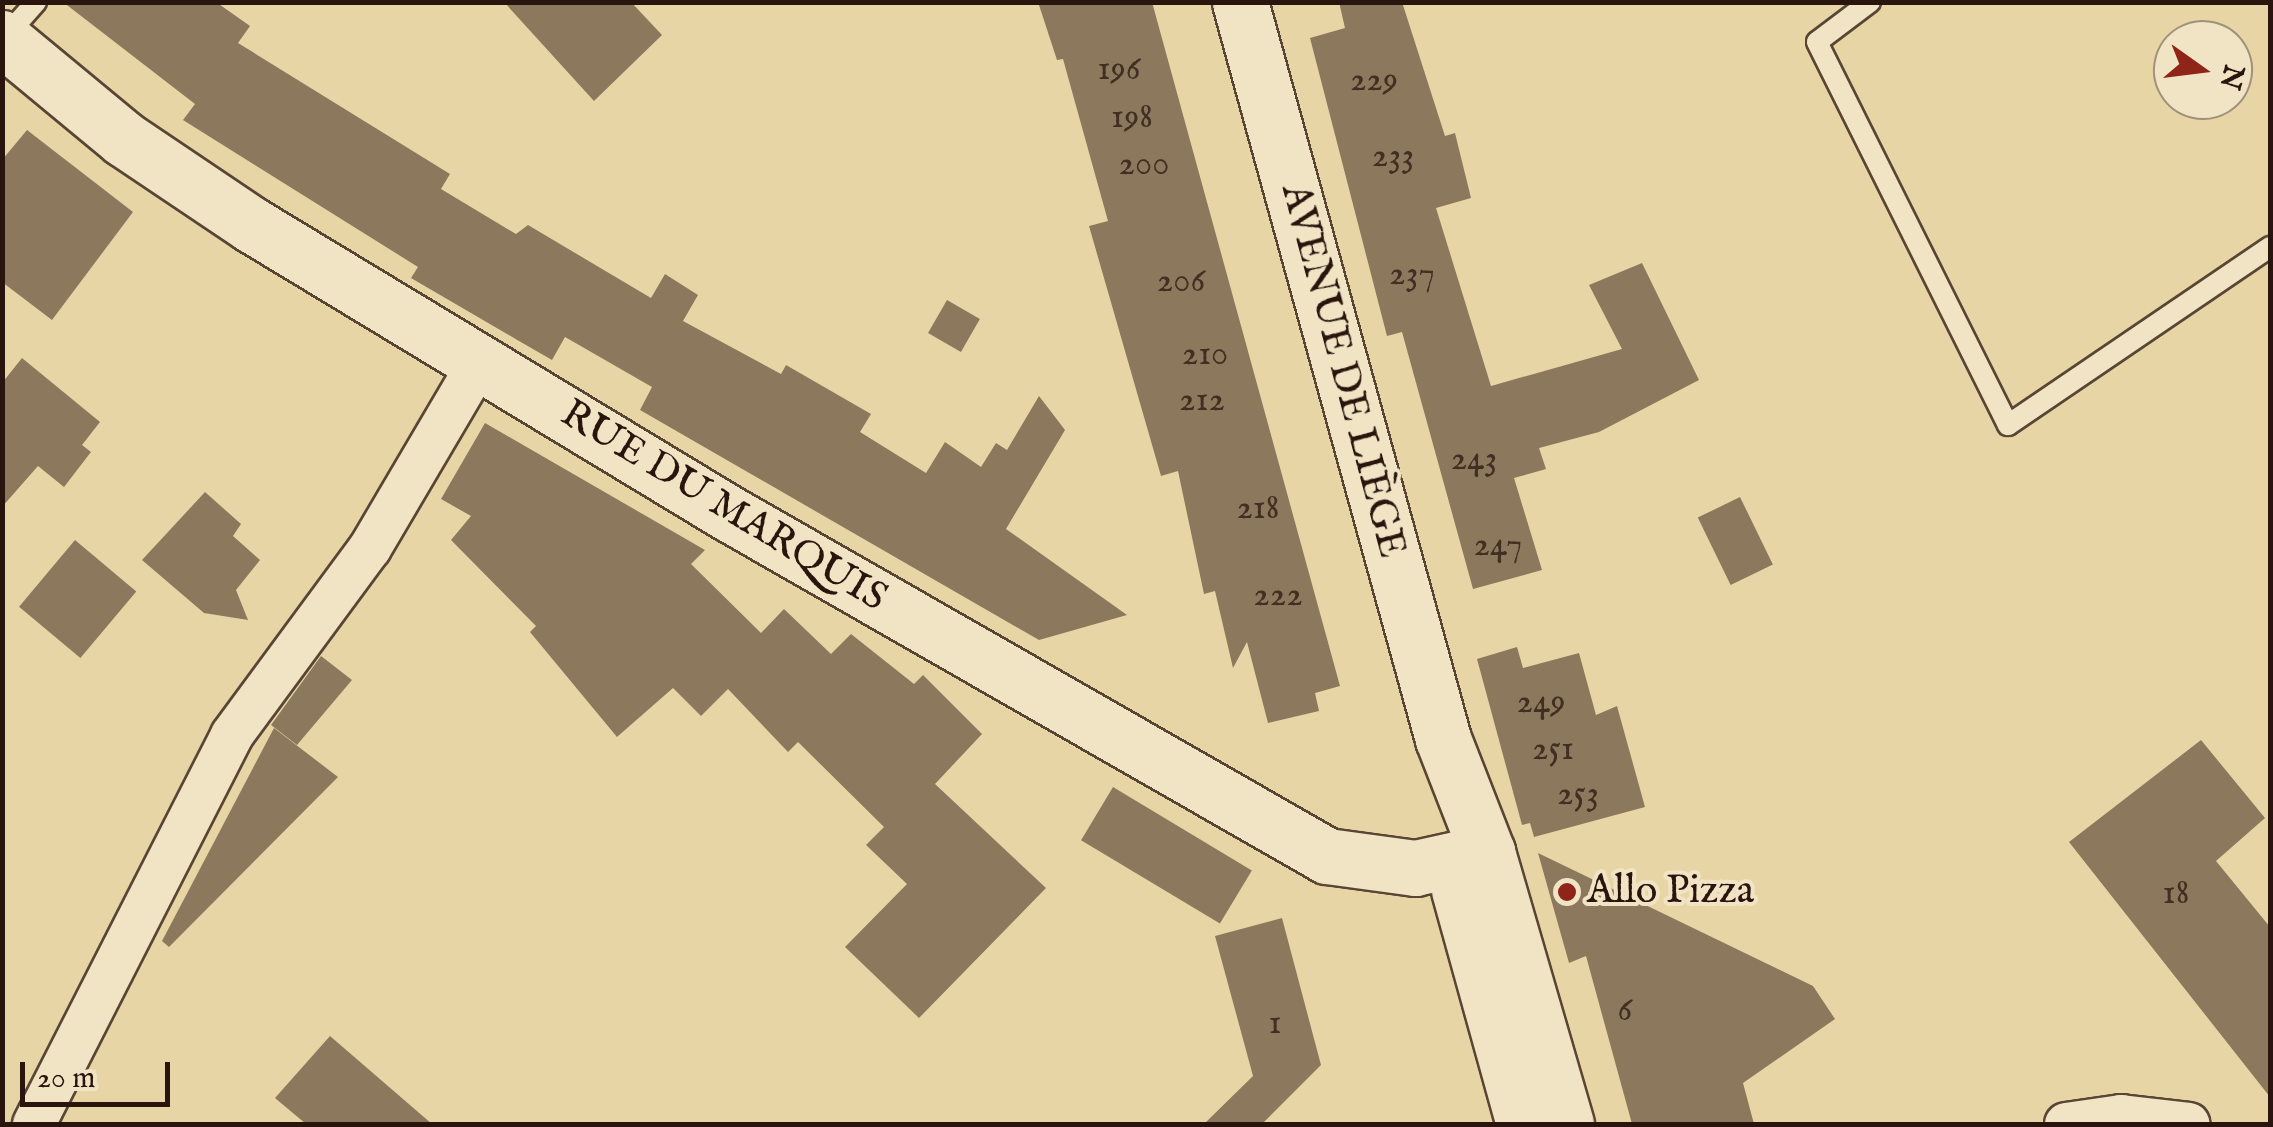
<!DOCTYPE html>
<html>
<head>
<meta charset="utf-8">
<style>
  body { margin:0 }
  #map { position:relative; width:2273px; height:1127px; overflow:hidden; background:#e8d5a5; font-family:"IM FELL English",serif }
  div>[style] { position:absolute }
  .building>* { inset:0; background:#8c795d; transform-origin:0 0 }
  .roads { filter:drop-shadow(2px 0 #594534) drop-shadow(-2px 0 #594534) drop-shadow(0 2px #594534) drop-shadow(0 -2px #594534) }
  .service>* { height:20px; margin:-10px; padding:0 10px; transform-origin:10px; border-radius:10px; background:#f0e4c4 }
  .minor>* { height:42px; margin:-21px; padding:0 21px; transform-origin:21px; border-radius:21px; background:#f0e4c4 }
  .secondary>* { height:55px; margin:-27.5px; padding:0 27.5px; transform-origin:27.5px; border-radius:27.5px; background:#f0e4c4 }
  .dots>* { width:28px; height:28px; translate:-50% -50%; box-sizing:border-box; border:5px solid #f0e4c4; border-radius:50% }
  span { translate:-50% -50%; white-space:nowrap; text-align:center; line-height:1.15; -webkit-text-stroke:8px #f0e4c4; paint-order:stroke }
  .number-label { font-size:35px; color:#422e22 }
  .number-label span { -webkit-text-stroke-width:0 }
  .street-label { font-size:40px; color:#29150e }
  .poi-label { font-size:40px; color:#29150e }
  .left { translate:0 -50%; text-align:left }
  .frame { position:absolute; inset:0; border:5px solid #29150e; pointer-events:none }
  .north { position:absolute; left:2153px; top:20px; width:100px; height:100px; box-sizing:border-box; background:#f0e4c4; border:2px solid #a0917b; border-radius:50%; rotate:104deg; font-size:28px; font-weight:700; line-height:40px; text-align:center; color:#29150e }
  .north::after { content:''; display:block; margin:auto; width:35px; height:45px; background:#8f2418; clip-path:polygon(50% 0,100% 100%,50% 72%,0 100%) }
  .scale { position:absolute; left:20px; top:1062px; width:150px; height:45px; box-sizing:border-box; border:5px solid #29150e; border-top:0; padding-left:12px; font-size:30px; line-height:35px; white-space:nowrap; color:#29150e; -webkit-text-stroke:8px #f0e4c4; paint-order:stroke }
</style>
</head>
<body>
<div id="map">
  <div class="building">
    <i style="clip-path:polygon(63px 2px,216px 2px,250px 26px,238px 43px,450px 174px,441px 189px,516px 234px,528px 225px,651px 298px,665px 274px,698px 295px,683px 321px,781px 374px,786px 365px,871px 414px,860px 432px,926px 473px,945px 442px,981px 467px,996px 443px,1007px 450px,1039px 396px,1065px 430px,1006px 529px,1127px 615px,1039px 640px,640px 410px,652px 387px,565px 337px,552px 360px,519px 341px,411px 278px,418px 267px,183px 120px,195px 104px)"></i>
    <i style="clip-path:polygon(504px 2px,631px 2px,662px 35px,594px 101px)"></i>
    <i style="clip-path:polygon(1038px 2px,1152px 2px,1340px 686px,1315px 693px,1319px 711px,1268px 723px,1247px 642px,1233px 668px,1215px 591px,1204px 594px,1178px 471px,1161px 476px,1089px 226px,1108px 221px,1063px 59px,1057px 60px)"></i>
    <i style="clip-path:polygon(1339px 2px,1402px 2px,1445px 136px,1455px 133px,1471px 198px,1436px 208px,1491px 386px,1622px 349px,1589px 285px,1642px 263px,1699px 380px,1599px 432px,1539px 448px,1546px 469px,1514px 478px,1542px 570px,1473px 589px,1402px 332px,1387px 336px,1310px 38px,1345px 28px)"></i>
    <i style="clip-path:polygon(27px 130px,133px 212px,52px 320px,2px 282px,2px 160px)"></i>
    <i style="left:947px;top:300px;width:38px;height:38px;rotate:30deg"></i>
    <i style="clip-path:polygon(22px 358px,100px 422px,82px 445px,91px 452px,64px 487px,38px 466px,2px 507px,2px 383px)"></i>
    <i style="clip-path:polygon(485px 423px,705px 550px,691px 564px,761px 633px,784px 609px,831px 654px,851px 634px,914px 684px,923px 675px,982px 734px,935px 784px,1046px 888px,919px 1018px,845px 947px,907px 884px,866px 845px,884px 827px,798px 742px,788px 752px,728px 689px,701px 716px,673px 688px,617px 737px,530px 632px,536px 626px,451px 540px,471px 516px,441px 499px)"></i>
    <i style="clip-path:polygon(205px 492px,241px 524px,233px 536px,260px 560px,236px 590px,248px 620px,204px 613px,142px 560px)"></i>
    <i style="left:1740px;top:497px;width:75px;height:47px;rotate:64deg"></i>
    <i style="left:75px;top:540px;width:80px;height:87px;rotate:40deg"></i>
    <i style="clip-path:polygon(1517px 647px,1523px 668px,1579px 653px,1596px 715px,1617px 706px,1645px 807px,1534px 837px,1530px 823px,1522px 825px,1477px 659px)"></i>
    <i style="clip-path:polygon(321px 656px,352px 680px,297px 745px,271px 725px)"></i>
    <i style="clip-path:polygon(274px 728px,338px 777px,169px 947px,162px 941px)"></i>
    <i style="clip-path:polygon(2201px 740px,2265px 818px,2216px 861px,2270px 927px,2270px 1097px,2069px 842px)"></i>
    <i style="left:1113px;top:787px;width:162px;height:62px;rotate:31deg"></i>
    <i style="clip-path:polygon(1538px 853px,1813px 986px,1835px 1019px,1743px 1083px,1754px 1124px,1632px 1124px,1586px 956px,1569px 963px)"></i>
    <i style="clip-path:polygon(1282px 918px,1321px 1065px,1262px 1124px,1204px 1124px,1253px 1076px,1215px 936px)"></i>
    <i style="clip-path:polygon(330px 1036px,432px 1124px,306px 1124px,275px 1098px)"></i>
  </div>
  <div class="roads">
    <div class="service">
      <i style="left:1870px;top:2px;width:66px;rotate:143deg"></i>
      <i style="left:1817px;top:42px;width:428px;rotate:63.5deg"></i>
      <i style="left:2008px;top:425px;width:317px;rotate:-34.2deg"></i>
      <i style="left:5px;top:37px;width:47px;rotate:-48.5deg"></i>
    </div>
    <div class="minor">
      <i style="left:34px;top:1124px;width:436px;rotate:-63deg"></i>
      <i style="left:232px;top:735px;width:232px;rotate:-53.6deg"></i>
      <i style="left:370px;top:548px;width:217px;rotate:-59.5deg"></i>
      <i style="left:2066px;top:1124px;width:56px;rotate:-8.3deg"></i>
      <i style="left:2121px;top:1116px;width:68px;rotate:6.7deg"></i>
    </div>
    <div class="secondary">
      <i style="left:1240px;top:2px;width:764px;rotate:74.6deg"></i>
      <i style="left:1443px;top:739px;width:121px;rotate:68.7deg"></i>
      <i style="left:1487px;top:852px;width:283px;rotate:73.8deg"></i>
      <i style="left:2px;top:38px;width:158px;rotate:39.6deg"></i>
      <i style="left:124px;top:139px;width:154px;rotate:33.9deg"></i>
      <i style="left:252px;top:225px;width:556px;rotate:31.18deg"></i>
      <i style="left:728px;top:513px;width:690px;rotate:29.8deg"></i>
      <i style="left:1327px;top:856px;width:89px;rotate:7.8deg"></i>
      <i style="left:1415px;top:868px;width:74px;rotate:-12.5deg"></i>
      <i style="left:1459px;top:890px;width:243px;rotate:74.5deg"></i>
    </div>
  </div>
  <div class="dots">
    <i style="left:1567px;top:892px;background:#8f2418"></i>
  </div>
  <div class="number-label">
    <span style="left:1119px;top:70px">196</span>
    <span style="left:1374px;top:81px">229</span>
    <span style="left:1132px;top:118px">198</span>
    <span style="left:1393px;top:157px">233</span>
    <span style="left:1144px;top:165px">200</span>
    <span style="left:1412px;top:275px">237</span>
    <span style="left:1181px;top:282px">206</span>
    <span style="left:1205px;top:355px">210</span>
    <span style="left:1202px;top:401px">212</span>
    <span style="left:1474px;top:460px">243</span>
    <span style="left:1258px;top:509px">218</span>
    <span style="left:1498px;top:546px">247</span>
    <span style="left:1278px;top:596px">222</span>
    <span style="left:1541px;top:703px">249</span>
    <span style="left:1553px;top:750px">251</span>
    <span style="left:1578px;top:795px">253</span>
    <span style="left:2176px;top:894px">18</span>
    <span style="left:1625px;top:1011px">6</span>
    <span style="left:1275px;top:1024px">1</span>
  </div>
  <div class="street-label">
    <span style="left:1342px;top:371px;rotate:75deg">AVENUE DE LIÈGE</span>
    <span style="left:723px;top:507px;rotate:31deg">RUE DU MARQUIS</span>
  </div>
  <div class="poi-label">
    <span class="left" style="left:1587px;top:892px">Allo Pizza</span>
  </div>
  <div class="frame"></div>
  <div class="north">N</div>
  <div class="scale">20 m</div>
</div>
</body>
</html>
